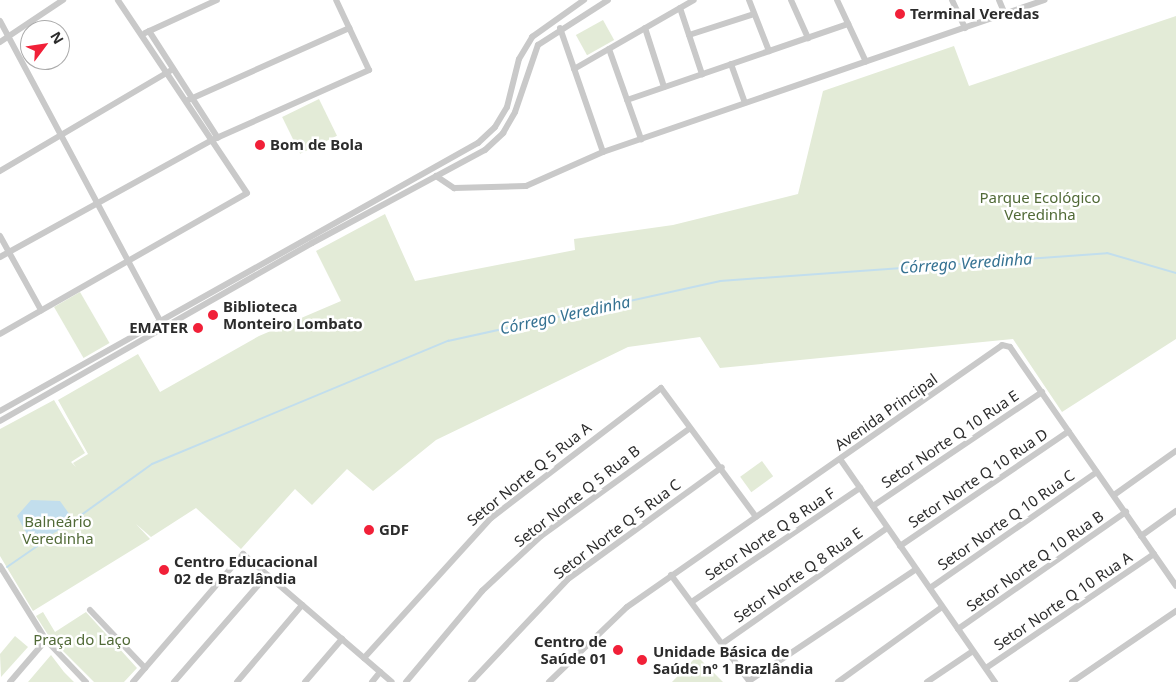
<!DOCTYPE html>
<html>
<head>
<meta charset="utf-8">
<style>
  body { margin:0 }
  #map { position:relative; width:1176px; height:682px; overflow:hidden; background:#fff; font-family:"Noto Sans",sans-serif }
  div>[style] { position:absolute }
  .green>* { inset:0; background:#e3ebd7; transform-origin:0 0 }
  .water>* { inset:0; background:#c2deed }
  .stream>* { height:2px; margin:-1px; padding:0 1px; transform-origin:1px; border-radius:1px; background:#c2deed }
  .minor>* { height:6px; margin:-3px; padding:0 3px; transform-origin:3px; border-radius:3px; background:#c9c9c9 }
  .dots>* { width:14px; height:14px; translate:-50% -50%; box-sizing:border-box; border:2px solid #fff; border-radius:50% }
  span { translate:-50% -50%; white-space:nowrap; text-align:center; line-height:1.15; -webkit-text-stroke:5px #fff; paint-order:stroke }
  .poi-label { font-size:15px; color:#2c2c2c; font-weight:700 }
  .left { translate:0 -50%; text-align:left }
  .right { translate:-100% -50%; text-align:right }
  .park-label { font-size:15px; color:#516a37 }
  .street-label { font-size:15px; color:#2c2c2c }
  .water-label { font-size:16px; color:#357292; font-style:italic }
  .north { position:absolute; left:20px; top:20px; width:50px; height:50px; box-sizing:border-box; background:#fff; border:1px solid #ababab; border-radius:50%; rotate:59deg; font-size:14px; font-weight:700; line-height:20px; text-align:center; color:#2c2c2c }
  .north::after { content:''; display:block; margin:auto; width:18px; height:22px; background:#f12038; clip-path:polygon(50% 0,100% 100%,50% 72%,0 100%) }
</style>
</head>
<body>
<div id="map">
  <div class="green">
    <i style="clip-path:polygon(1176px 16px,1176px 339px,1062px 412px,1013px 339px,720px 368px,700px 337px,628px 347px,436px 440px,373px 491px,347px 469px,312px 505px,295px 489px,241px 549px,196px 508px,151px 537px,136px 524px,150px 539px,33px 611px,0 556px,0 429px,54px 400px,85px 453px,71px 462px,76px 467px,73px 463px,88px 454px,58px 400px,138px 354px,160px 392px,259px 336px,341px 301px,316px 251px,385px 214px,415px 281px,575px 250px,574px 239px,673px 225px,798px 194px,823px 91px,954px 46px,969px 86px)"></i>
    <i style="left:603px;top:20px;width:23px;height:31px;rotate:61deg"></i>
    <i style="left:319px;top:99px;width:41px;height:41px;rotate:64deg"></i>
    <i style="left:80px;top:292px;width:59px;height:30px;rotate:60deg"></i>
    <i style="left:762px;top:461px;width:19px;height:27px;rotate:54deg"></i>
    <i style="clip-path:polygon(43px 612px,55px 632px,86px 612px,137px 668px,124px 682px,94px 682px,50px 638px,36px 616px)"></i>
    <i style="clip-path:polygon(15px 636px,28px 647px,1px 677px,0 654px)"></i>
    <i style="clip-path:polygon(51px 655px,64px 672px,74px 682px,28px 682px)"></i>
    <i style="clip-path:polygon(697px 656px,723px 682px,672px 682px)"></i>
  </div>
  <div class="water">
    <i style="clip-path:polygon(31px 500px,60px 501px,70px 515px,65px 527px,45px 538px,28px 536px,17px 516px)"></i>
  </div>
  <div class="stream">
    <i style="left:66px;top:526px;width:106px;rotate:-35.8deg"></i>
    <i style="left:152px;top:464px;width:321px;rotate:-22.6deg"></i>
    <i style="left:448px;top:341px;width:279px;rotate:-12.4deg"></i>
    <i style="left:720px;top:281px;width:388px;rotate:-4.1deg"></i>
    <i style="left:1107px;top:253px;width:72px;rotate:16.2deg"></i>
    <i style="left:7px;top:567px;width:55px;rotate:-34.6deg"></i>
  </div>
  <div class="minor">
    <i style="left:749px;top:0;width:55px;rotate:68.6deg"></i>
    <i style="left:791px;top:0;width:42px;rotate:65.9deg"></i>
    <i style="left:837px;top:0;width:68px;rotate:64.9deg"></i>
    <i style="left:952px;top:0;width:31px;rotate:65deg"></i>
    <i style="left:999px;top:0;width:15px;rotate:67deg"></i>
    <i style="left:680px;top:8px;width:70px;rotate:71.6deg"></i>
    <i style="left:0;top:21px;width:338px;rotate:61.9deg"></i>
    <i style="left:560px;top:28px;width:131px;rotate:70.9deg"></i>
    <i style="left:645px;top:28px;width:62px;rotate:72.1deg"></i>
    <i style="left:149px;top:31px;width:127px;rotate:57.2deg"></i>
    <i style="left:145px;top:33px;width:79px;rotate:-24.6deg"></i>
    <i style="left:689px;top:35px;width:68px;rotate:-17.9deg"></i>
    <i style="left:0;top:42px;width:76px;rotate:-33.7deg"></i>
    <i style="left:609px;top:49px;width:96px;rotate:70.4deg"></i>
    <i style="left:731px;top:64px;width:41px;rotate:70.3deg"></i>
    <i style="left:574px;top:69px;width:138px;rotate:-29.9deg"></i>
    <i style="left:627px;top:100px;width:234px;rotate:-19deg"></i>
    <i style="left:186px;top:101px;width:179px;rotate:-24.1deg"></i>
    <i style="left:0;top:171px;width:201px;rotate:-30.5deg"></i>
    <i style="left:436px;top:176px;width:22px;rotate:34deg"></i>
    <i style="left:454px;top:188px;width:72px;rotate:-1.6deg"></i>
    <i style="left:526px;top:186px;width:84px;rotate:-23.8deg"></i>
    <i style="left:603px;top:152px;width:467px;rotate:-19deg"></i>
    <i style="left:0;top:236px;width:85px;rotate:61deg"></i>
    <i style="left:0;top:257px;width:242px;rotate:-28.9deg"></i>
    <i style="left:212px;top:140px;width:172px;rotate:-24deg"></i>
    <i style="left:369px;top:70px;width:77px;rotate:-115.2deg"></i>
    <i style="left:0;top:334px;width:284px;rotate:-29.7deg"></i>
    <i style="left:247px;top:193px;width:232px;rotate:-123.8deg"></i>
    <i style="left:0;top:411px;width:548px;rotate:-29.28deg"></i>
    <i style="left:478px;top:143px;width:23px;rotate:-43deg"></i>
    <i style="left:495px;top:127px;width:23px;rotate:-59deg"></i>
    <i style="left:507px;top:107px;width:49px;rotate:-76deg"></i>
    <i style="left:519px;top:59px;width:26px;rotate:-59deg"></i>
    <i style="left:532px;top:37px;width:64px;rotate:-35.4deg"></i>
    <i style="left:0;top:421px;width:359px;rotate:-29.7deg"></i>
    <i style="left:312px;top:243px;width:196px;rotate:-28.3deg"></i>
    <i style="left:485px;top:150px;width:25px;rotate:-43deg"></i>
    <i style="left:503px;top:133px;width:24px;rotate:-60deg"></i>
    <i style="left:515px;top:112px;width:71px;rotate:-71.1deg"></i>
    <i style="left:538px;top:45px;width:83px;rotate:-32.7deg"></i>
    <i style="left:840px;top:459px;width:272px;rotate:55.2deg"></i>
    <i style="left:1114px;top:495px;width:76px;rotate:-35.4deg"></i>
    <i style="left:873px;top:506px;width:204px;rotate:-34deg"></i>
    <i style="left:1141px;top:536px;width:43px;rotate:-35.5deg"></i>
    <i style="left:900px;top:546px;width:204px;rotate:-34.2deg"></i>
    <i style="left:0;top:566px;width:87px;rotate:58.1deg"></i>
    <i style="left:46px;top:640px;width:58px;rotate:46.4deg"></i>
    <i style="left:671px;top:575px;width:133px;rotate:53.6deg"></i>
    <i style="left:930px;top:588px;width:203px;rotate:-34.8deg"></i>
    <i style="left:693px;top:601px;width:202px;rotate:-34.1deg"></i>
    <i style="left:90px;top:610px;width:80px;rotate:46.5deg"></i>
    <i style="left:958px;top:629px;width:205px;rotate:-34.9deg"></i>
    <i style="left:723px;top:643px;width:200px;rotate:-35deg"></i>
    <i style="left:364px;top:658px;width:189px;rotate:-47.8deg"></i>
    <i style="left:491px;top:518px;width:214px;rotate:-37.4deg"></i>
    <i style="left:661px;top:388px;width:160px;rotate:53.6deg"></i>
    <i style="left:986px;top:668px;width:203px;rotate:-34.2deg"></i>
    <i style="left:749px;top:681px;width:201px;rotate:-33.8deg"></i>
    <i style="left:10px;top:682px;width:55px;rotate:-49.4deg"></i>
    <i style="left:133px;top:682px;width:169px;rotate:-49.3deg"></i>
    <i style="left:243px;top:554px;width:196px;rotate:40.7deg"></i>
    <i style="left:174px;top:682px;width:142px;rotate:-49deg"></i>
    <i style="left:237px;top:682px;width:101px;rotate:-49.8deg"></i>
    <i style="left:305px;top:682px;width:57px;rotate:-49.3deg"></i>
    <i style="left:372px;top:682px;width:13px;rotate:-51deg"></i>
    <i style="left:406px;top:682px;width:119px;rotate:-50.1deg"></i>
    <i style="left:482px;top:591px;width:81px;rotate:-43deg"></i>
    <i style="left:541px;top:536px;width:184px;rotate:-35.9deg"></i>
    <i style="left:471px;top:682px;width:141px;rotate:-46.7deg"></i>
    <i style="left:568px;top:579px;width:190px;rotate:-36deg"></i>
    <i style="left:549px;top:682px;width:108px;rotate:-43.9deg"></i>
    <i style="left:627px;top:607px;width:457px;rotate:-34.9deg"></i>
    <i style="left:1002px;top:345px;width:8px;rotate:14deg"></i>
    <i style="left:1010px;top:347px;width:291px;rotate:55.2deg"></i>
    <i style="left:838px;top:682px;width:128px;rotate:-35.8deg"></i>
    <i style="left:927px;top:682px;width:55px;rotate:-34deg"></i>
    <i style="left:1072px;top:682px;width:126px;rotate:-34.3deg"></i>
  </div>
  <div class="dots">
    <i style="left:900px;top:14px;background:#f12038"></i>
    <i style="left:260px;top:145px;background:#f12038"></i>
    <i style="left:213px;top:315px;background:#f12038"></i>
    <i style="left:198px;top:328px;background:#f12038"></i>
    <i style="left:369px;top:530px;background:#f12038"></i>
    <i style="left:164px;top:570px;background:#f12038"></i>
    <i style="left:618px;top:650px;background:#f12038"></i>
    <i style="left:642px;top:660px;background:#f12038"></i>
  </div>
  <div class="poi-label">
    <span class="left" style="left:910px;top:14px">Terminal Veredas</span>
    <span class="left" style="left:270px;top:145px">Bom de Bola</span>
    <span class="left" style="left:223px;top:315px">Biblioteca<br>Monteiro Lombato</span>
    <span class="right" style="left:188px;top:328px">EMATER</span>
    <span class="left" style="left:379px;top:530px">GDF</span>
    <span class="left" style="left:174px;top:570px">Centro Educacional<br>02 de Brazlândia</span>
    <span class="right" style="left:607px;top:650px">Centro de<br>Saúde 01</span>
    <span class="left" style="left:653px;top:660px">Unidade Básica de<br>Saúde nº 1 Brazlândia</span>
  </div>
  <div class="park-label">
    <span style="left:1040px;top:206px">Parque Ecológico<br>Veredinha</span>
    <span style="left:58px;top:530px">Balneário<br>Veredinha</span>
    <span style="left:82px;top:640px">Praça do Laço</span>
  </div>
  <div class="street-label">
    <span style="left:886px;top:412px;rotate:-35deg">Avenida Principal</span>
    <span style="left:950px;top:439px;rotate:-34deg">Setor Norte Q 10 Rua E</span>
    <span style="left:529px;top:474px;rotate:-39deg">Setor Norte Q 5 Rua A</span>
    <span style="left:978px;top:478px;rotate:-34deg">Setor Norte Q 10 Rua D</span>
    <span style="left:577px;top:496px;rotate:-38deg">Setor Norte Q 5 Rua B</span>
    <span style="left:1006px;top:520px;rotate:-35deg">Setor Norte Q 10 Rua C</span>
    <span style="left:617px;top:529px;rotate:-37deg">Setor Norte Q 5 Rua C</span>
    <span style="left:770px;top:534px;rotate:-34deg">Setor Norte Q 8 Rua F</span>
    <span style="left:1035px;top:561px;rotate:-35deg">Setor Norte Q 10 Rua B</span>
    <span style="left:798px;top:575px;rotate:-35deg">Setor Norte Q 8 Rua E</span>
    <span style="left:1063px;top:601px;rotate:-34deg">Setor Norte Q 10 Rua A</span>
  </div>
  <div class="water-label">
    <span style="left:966px;top:263px;rotate:-4deg">Córrego Veredinha</span>
    <span style="left:565px;top:315px;rotate:-12deg">Córrego Veredinha</span>
  </div>
  <div class="north">N</div>
</div>
</body>
</html>
